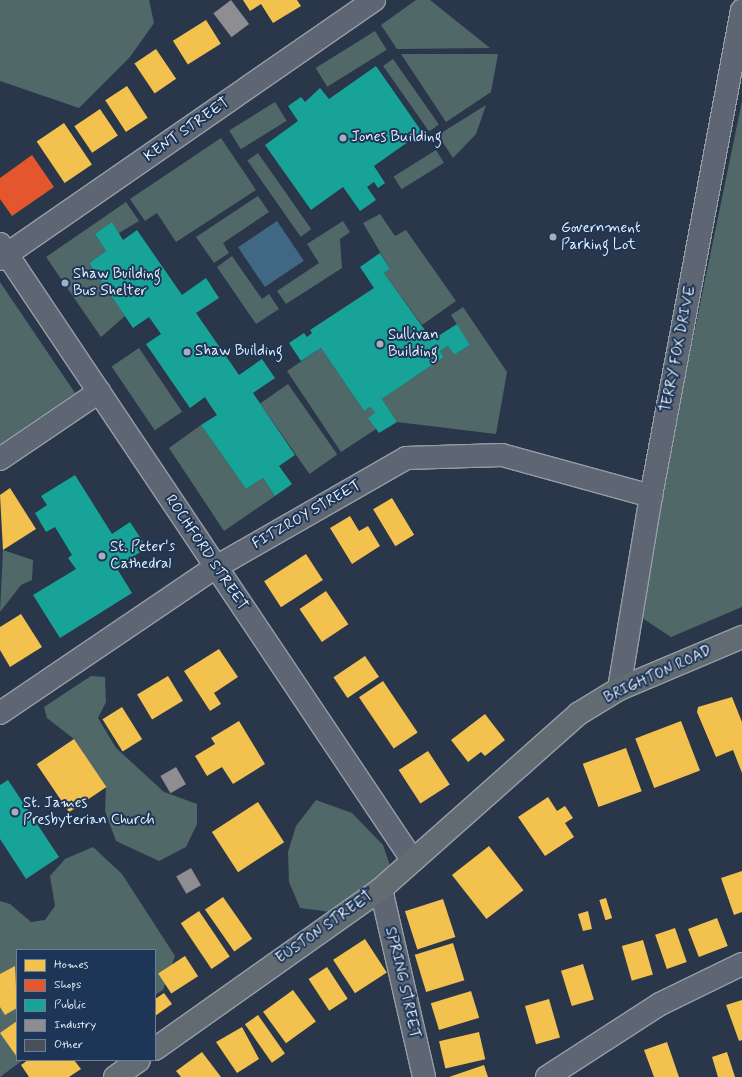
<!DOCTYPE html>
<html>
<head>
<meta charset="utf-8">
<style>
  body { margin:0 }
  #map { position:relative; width:742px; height:1077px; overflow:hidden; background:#2a374a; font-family:Mynerve,sans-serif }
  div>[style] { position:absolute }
  .green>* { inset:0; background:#516868; transform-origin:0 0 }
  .water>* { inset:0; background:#406783; transform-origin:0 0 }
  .homes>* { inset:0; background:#f2c14e; transform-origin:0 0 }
  .shops>* { inset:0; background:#e4572e }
  .public>* { inset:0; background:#17a398 }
  .industry>* { inset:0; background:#8d8d92; transform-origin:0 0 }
  .building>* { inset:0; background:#4a505a }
  .roads { filter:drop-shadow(1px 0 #959da7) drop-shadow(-1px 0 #959da7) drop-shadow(0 1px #959da7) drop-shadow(0 -1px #959da7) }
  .minor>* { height:22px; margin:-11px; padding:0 11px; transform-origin:11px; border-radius:11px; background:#5d6672 }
  .major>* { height:22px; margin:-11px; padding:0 11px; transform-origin:11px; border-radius:11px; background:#636b72 }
  .dots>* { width:11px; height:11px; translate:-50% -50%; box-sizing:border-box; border:2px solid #1d3557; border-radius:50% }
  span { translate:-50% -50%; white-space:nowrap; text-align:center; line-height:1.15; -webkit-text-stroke:4px #1d3557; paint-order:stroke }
  .street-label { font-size:15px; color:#e8f1f8 }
  .poi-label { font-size:15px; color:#e8f1f8 }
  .left { translate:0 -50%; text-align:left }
  .legend { position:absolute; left:16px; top:949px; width:140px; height:112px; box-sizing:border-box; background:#1d3557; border:1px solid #6e8097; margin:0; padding:5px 7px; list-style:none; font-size:12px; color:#e8f1f8 }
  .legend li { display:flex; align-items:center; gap:8px; height:20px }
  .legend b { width:20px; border:1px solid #6e8097 }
</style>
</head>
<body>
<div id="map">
  <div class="green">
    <i style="clip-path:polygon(0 0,149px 0,154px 23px,130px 57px,79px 108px,0 81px)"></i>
    <i style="clip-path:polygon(416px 0,430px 0,490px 48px,397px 49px,381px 25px)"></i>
    <i style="left:375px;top:31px;width:22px;height:70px;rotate:58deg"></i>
    <i style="clip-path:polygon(401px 54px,498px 54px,491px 92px,446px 122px)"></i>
    <i style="left:393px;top:59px;width:80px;height:12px;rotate:55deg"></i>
    <i style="clip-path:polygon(742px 101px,742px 607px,671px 637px,636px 614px)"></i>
    <i style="left:275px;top:102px;width:22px;height:54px;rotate:58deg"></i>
    <i style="clip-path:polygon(486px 105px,476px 134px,453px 158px,438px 135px)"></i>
    <i style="clip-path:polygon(221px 138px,256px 190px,176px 242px,157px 213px,145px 221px,130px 199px)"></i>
    <i style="left:436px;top:150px;width:15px;height:50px;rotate:58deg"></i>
    <i style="left:258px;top:153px;width:93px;height:13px;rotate:55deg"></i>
    <i style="clip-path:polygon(258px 196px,269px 212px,223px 243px,229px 253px,214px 263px,196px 237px)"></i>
    <i style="clip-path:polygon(126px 202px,139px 221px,119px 233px,112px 223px,95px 234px,106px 251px,89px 263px,125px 316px,101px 337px,46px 257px)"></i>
    <i style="clip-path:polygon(380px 214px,395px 236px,406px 230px,456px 301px,422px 325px,384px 273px,390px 269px,363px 223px)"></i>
    <i style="clip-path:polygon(343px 221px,350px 232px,340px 239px,342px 268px,286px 304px,277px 291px,319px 263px,307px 244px)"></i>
    <i style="clip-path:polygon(232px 256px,262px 299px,269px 294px,279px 309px,256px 324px,217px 267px)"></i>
    <i style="clip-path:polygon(0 282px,75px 393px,0 444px)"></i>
    <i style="clip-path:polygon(463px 307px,507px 372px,496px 434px,397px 422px,382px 399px,444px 357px,440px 351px,448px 346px,454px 355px,470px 345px,451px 315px)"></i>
    <i style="left:139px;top:348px;width:77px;height:33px;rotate:56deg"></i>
    <i style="clip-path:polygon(321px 348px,364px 411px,370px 407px,375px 413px,376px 429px,341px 452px,287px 371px)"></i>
    <i style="left:288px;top:384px;width:86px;height:34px;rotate:55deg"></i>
    <i style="clip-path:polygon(201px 425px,246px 489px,263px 478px,275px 496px,224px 531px,169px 448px)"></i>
    <i style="clip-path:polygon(3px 550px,33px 560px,32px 580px,21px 585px,0 612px)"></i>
    <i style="clip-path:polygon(91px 676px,105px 677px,106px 702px,98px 718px,116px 748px,164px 792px,197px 804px,197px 824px,186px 847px,159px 861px,116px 841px,105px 811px,106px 787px,74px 739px,47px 718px,44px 707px)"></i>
    <i style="clip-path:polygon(316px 800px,352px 813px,383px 845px,391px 869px,331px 912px,300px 908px,289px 882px,288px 852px,296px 826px)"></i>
    <i style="clip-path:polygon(93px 847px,122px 874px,175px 956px,163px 990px,155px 995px,155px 950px,17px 950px,17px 1060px,23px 1060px,0 1077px,0 901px,10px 904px,31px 922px,45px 920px,55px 906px,50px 876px,65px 859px)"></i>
  </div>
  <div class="water">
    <i style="left:277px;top:221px;width:48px;height:47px;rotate:56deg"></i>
  </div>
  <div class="homes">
    <i style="clip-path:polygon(243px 0,297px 0,301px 6px,273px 23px,261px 4px,250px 11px)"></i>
    <i style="left:206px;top:20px;width:28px;height:39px;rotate:58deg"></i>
    <i style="left:156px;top:49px;width:36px;height:26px;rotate:56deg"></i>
    <i style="left:127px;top:86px;width:38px;height:26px;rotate:57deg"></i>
    <i style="left:100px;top:109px;width:32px;height:31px;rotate:56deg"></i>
    <i style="left:64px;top:123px;width:50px;height:33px;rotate:56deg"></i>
    <i style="clip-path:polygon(10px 488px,36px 529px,3px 550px,0 495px)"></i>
    <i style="left:392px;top:498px;width:43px;height:22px;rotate:59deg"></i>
    <i style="clip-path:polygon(350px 516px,359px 531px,368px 526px,380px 546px,352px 564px,330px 528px)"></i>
    <i style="left:306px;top:554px;width:31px;height:50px;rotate:57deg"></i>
    <i style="left:326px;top:591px;width:40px;height:32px;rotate:56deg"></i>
    <i style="clip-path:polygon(21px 614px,42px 647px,10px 667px,0 650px,0 627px)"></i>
    <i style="clip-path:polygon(219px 649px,238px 677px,214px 693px,221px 704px,210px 711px,184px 671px)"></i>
    <i style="left:365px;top:656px;width:25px;height:38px;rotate:56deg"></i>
    <i style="left:168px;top:676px;width:29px;height:36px;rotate:59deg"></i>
    <i style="left:383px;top:681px;width:62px;height:29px;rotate:56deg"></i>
    <i style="clip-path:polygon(732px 697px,742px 722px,742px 773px,733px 750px,716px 757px,697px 712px,698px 707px)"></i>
    <i style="left:122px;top:707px;width:38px;height:23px;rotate:58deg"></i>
    <i style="clip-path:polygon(485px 714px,505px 740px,485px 756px,481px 752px,468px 762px,451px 740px)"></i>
    <i style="clip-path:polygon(239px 721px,265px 764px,233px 784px,222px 767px,207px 776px,195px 756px,215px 744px,211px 738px)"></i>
    <i style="left:681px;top:721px;width:53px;height:49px;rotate:69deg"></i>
    <i style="left:74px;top:739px;width:58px;height:45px;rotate:56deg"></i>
    <i style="left:626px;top:748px;width:46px;height:46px;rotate:70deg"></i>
    <i style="left:428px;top:751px;width:40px;height:35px;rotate:57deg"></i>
    <i style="clip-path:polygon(548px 797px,557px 811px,565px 806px,573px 818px,565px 823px,574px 837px,545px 856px,518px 817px)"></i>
    <i style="left:258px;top:802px;width:48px;height:55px;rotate:57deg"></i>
    <i style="left:489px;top:846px;width:56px;height:47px;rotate:52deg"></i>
    <i style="clip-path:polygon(742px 871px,742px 912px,734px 915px,721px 878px)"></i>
    <i style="left:223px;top:897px;width:51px;height:22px;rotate:55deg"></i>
    <i style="left:606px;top:898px;width:21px;height:7px;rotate:73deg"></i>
    <i style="left:443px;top:899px;width:40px;height:40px;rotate:72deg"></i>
    <i style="left:199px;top:911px;width:55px;height:22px;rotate:56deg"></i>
    <i style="clip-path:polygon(588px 911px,592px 929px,583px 931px,578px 914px)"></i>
    <i style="left:717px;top:918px;width:30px;height:31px;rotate:69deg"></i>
    <i style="left:675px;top:928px;width:36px;height:21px;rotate:71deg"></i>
    <i style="left:365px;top:939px;width:40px;height:38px;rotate:57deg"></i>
    <i style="left:643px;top:940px;width:36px;height:22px;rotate:74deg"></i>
    <i style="left:453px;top:943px;width:39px;height:40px;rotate:73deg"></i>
    <i style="left:185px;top:956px;width:24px;height:32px;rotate:57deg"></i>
    <i style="left:583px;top:964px;width:37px;height:23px;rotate:73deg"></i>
    <i style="clip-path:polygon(15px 966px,17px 1008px,5px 1015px,0 1007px,0 974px)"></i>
    <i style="left:327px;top:967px;width:38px;height:22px;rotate:57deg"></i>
    <i style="left:293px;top:990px;width:39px;height:37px;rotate:54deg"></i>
    <i style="left:471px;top:991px;width:28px;height:42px;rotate:73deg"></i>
    <i style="clip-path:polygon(164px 993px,172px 1004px,155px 1016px,155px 999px)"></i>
    <i style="left:549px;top:999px;width:40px;height:25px;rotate:74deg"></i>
    <i style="clip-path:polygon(742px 1000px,742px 1040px,739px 1041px,726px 1005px)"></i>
    <i style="left:258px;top:1015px;width:47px;height:16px;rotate:55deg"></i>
    <i style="clip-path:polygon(17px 1021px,17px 1057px,0 1033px)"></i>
    <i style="clip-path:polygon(242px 1027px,259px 1059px,237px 1073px,216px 1042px)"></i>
    <i style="left:479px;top:1032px;width:28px;height:41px;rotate:77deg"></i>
    <i style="clip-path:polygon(667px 1042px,679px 1077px,654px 1077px,644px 1050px)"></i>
    <i style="clip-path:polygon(202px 1052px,221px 1077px,181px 1077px,176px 1071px)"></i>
    <i style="clip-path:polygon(727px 1052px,735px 1077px,718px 1077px,712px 1057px)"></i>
    <i style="clip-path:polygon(28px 1060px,74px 1060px,81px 1069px,69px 1077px,29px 1077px,21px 1065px)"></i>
    <i style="clip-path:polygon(484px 1065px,488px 1077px,449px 1077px)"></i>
  </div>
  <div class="shops">
    <i style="clip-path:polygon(32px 155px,54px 187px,12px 216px,0 199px,0 178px)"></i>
  </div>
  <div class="public">
    <i style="clip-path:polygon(376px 66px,422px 132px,374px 166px,385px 183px,378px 188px,374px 182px,367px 187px,376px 200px,360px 211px,343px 187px,311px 210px,265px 145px,298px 121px,288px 106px,301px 97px,305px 102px,320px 88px,329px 99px)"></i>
    <i style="clip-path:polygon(112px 222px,123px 240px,137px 230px,182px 295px,206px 278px,219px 298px,196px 313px,239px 375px,262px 359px,275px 378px,253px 393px,295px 455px,279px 466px,292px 484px,275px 496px,263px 478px,246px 489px,201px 425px,217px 415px,210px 405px,205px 397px,190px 408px,146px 344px,161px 334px,149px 317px,133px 328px,89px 263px,106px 251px,95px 234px)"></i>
    <i style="clip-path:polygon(380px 253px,390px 269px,384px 273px,432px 340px,457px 324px,470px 345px,454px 355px,448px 346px,440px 351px,444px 357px,382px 399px,397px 422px,379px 433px,368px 418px,375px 413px,370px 407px,364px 411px,321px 348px,301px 361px,289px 343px,304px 333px,307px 337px,312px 333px,310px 330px,374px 288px,360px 267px)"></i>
    <i style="clip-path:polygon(75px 475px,112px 534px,130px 522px,147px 548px,116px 567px,132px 593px,60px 638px,33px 595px,76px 569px,68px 558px,72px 555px,55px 527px,46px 532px,35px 513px,47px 505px,41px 496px)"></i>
    <i style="clip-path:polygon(8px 780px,59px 857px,26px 879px,0 839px,0 785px)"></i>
  </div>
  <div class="industry">
    <i style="left:231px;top:0;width:30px;height:22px;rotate:53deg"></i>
    <i style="left:176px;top:767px;width:20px;height:18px;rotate:60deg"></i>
    <i style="left:191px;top:868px;width:20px;height:17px;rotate:60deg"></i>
  </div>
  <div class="building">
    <i style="clip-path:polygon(65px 277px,71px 285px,65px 289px,60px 281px)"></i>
  </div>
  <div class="roads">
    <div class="minor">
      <i style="left:0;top:244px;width:742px;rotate:56.2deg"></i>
      <i style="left:0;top:259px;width:455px;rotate:-34.7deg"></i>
      <i style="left:0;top:459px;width:120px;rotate:-34.1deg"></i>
      <i style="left:619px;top:689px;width:196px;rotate:-80.6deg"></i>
      <i style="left:651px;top:496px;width:494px;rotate:-79.4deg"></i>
      <i style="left:0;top:713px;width:261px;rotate:-34.1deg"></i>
      <i style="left:216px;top:567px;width:219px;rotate:-29.8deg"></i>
      <i style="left:406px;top:458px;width:96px;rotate:-1.8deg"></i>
      <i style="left:502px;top:455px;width:155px;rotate:15.4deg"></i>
      <i style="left:381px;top:889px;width:193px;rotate:77.1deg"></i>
      <i style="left:547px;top:1077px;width:135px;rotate:-32.9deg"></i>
      <i style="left:660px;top:1004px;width:91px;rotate:-26deg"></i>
    </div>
    <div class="major">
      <i style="left:155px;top:1049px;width:277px;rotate:-35.3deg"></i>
      <i style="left:381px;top:889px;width:264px;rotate:-41.6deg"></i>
      <i style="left:578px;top:714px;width:48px;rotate:-31.4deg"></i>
      <i style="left:619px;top:689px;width:134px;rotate:-22.9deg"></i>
      <i style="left:115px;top:1077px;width:29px;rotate:-35deg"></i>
    </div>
  </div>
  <div class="dots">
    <i style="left:343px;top:138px;background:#a6b0bb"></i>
    <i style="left:553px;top:237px;background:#a6b0bb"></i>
    <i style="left:65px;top:283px;background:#a6b0bb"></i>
    <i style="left:380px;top:344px;background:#a6b0bb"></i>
    <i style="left:187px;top:352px;background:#a6b0bb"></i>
    <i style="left:102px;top:556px;background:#a6b0bb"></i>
    <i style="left:15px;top:812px;background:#a6b0bb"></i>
  </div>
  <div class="street-label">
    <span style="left:187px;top:130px;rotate:-35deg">KENT STREET</span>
    <span style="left:679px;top:349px;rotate:-79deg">TERRY FOX DRIVE</span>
    <span style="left:307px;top:515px;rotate:-30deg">FITZROY STREET</span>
    <span style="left:206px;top:553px;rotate:56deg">ROCHFORD STREET</span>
    <span style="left:658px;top:675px;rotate:-25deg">BRIGHTON ROAD</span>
    <span style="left:325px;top:928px;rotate:-35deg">EUSTON STREET</span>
    <span style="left:402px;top:983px;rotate:77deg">SPRING STREET</span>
  </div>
  <div class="poi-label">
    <span class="left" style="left:351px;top:138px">Jones Building</span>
    <span class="left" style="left:561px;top:237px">Government<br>Parking Lot</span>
    <span class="left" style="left:73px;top:283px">Shaw Building<br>Bus Shelter</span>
    <span class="left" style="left:388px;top:344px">Sullivan<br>Building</span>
    <span class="left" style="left:195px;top:352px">Shaw Building</span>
    <span class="left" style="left:110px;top:556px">St. Peter's<br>Cathedral</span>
    <span class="left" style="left:23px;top:812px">St. James<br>Presbyterian Church</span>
  </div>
  <ul class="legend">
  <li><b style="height:11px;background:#f2c14e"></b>Homes</li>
  <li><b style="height:11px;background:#e4572e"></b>Shops</li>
  <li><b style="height:11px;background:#17a398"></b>Public</li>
  <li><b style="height:11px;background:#8d8d92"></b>Industry</li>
  <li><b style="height:11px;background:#4a505a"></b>Other</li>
  </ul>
</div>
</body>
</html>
